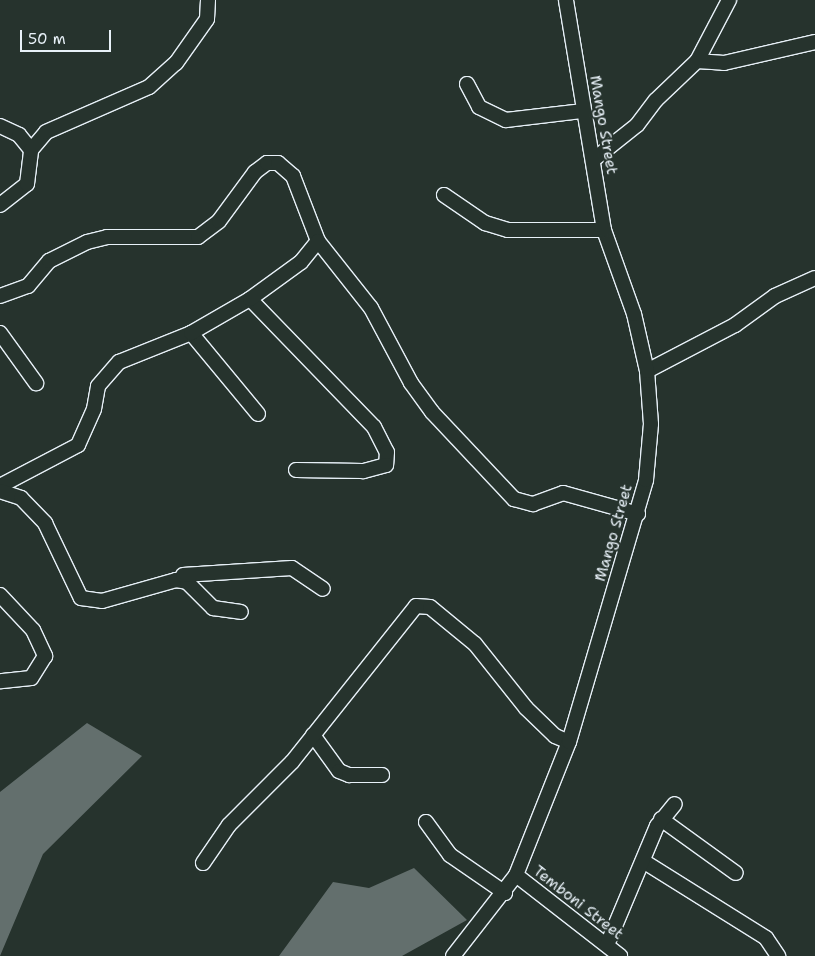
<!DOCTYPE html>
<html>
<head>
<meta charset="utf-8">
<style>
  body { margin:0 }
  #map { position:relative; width:815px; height:956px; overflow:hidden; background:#26332d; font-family:"Shantell Sans",sans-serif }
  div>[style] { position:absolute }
  .water>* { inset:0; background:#636f6d }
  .roads { filter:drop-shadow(1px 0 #e8f1f8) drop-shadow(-1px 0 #e8f1f8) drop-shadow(0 1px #e8f1f8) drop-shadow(0 -1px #e8f1f8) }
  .minor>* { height:14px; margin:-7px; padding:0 7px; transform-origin:7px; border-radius:7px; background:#26332d }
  span { translate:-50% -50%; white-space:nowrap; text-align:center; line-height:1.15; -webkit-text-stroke:4.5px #26332d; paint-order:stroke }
  .street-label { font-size:15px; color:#e8f1f8 }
  .scale { position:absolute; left:20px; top:30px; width:91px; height:22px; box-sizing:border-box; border:2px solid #e8f1f8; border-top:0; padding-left:6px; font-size:15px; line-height:18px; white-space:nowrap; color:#e8f1f8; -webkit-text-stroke:4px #26332d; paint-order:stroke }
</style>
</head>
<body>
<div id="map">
  <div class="water">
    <i style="clip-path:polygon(87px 723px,142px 756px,43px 854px,0 956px,0 792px)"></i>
    <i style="clip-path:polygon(414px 868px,467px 920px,402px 956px,279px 956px,333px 882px,369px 888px)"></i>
  </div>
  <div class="roads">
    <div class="minor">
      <i style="left:697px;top:61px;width:27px;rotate:4deg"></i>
      <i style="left:724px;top:63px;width:93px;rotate:-13deg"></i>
      <i style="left:467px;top:84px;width:26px;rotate:62deg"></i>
      <i style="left:479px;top:107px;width:30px;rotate:26deg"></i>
      <i style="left:506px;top:120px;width:78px;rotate:-6.7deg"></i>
      <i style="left:0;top:126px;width:21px;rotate:25deg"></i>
      <i style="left:19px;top:135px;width:19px;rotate:51deg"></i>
      <i style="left:593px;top:160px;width:56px;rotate:-38.5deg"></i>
      <i style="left:637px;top:125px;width:31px;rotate:-53deg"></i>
      <i style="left:656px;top:100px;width:57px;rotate:-43.6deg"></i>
      <i style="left:697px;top:61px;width:69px;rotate:-62.3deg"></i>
      <i style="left:444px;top:195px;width:50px;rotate:34.3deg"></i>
      <i style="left:485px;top:223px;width:24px;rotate:17deg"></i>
      <i style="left:508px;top:230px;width:96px"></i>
      <i style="left:0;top:205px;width:34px;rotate:-38deg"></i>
      <i style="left:27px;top:184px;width:34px;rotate:-83deg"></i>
      <i style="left:31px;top:150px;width:23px;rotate:-50deg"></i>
      <i style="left:46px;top:132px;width:112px;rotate:-23.6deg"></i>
      <i style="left:149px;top:87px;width:36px;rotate:-42deg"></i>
      <i style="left:176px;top:63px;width:54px;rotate:-54.8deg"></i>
      <i style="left:207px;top:19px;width:19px;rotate:-87deg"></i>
      <i style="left:0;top:296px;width:30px;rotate:-20deg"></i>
      <i style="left:28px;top:286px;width:33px;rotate:-50deg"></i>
      <i style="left:49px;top:261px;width:42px;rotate:-26.6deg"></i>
      <i style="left:87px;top:242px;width:21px;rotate:-14deg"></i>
      <i style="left:107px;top:237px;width:91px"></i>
      <i style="left:198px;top:237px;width:26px;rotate:-37deg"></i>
      <i style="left:219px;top:221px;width:61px;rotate:-53.7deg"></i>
      <i style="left:255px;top:172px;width:15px;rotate:-37deg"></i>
      <i style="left:267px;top:163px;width:11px"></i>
      <i style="left:278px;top:163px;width:20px;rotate:41deg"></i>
      <i style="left:293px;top:176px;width:70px;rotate:69deg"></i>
      <i style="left:318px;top:241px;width:85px;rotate:51.7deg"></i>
      <i style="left:371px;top:308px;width:85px;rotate:61.9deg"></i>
      <i style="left:411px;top:383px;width:36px;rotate:54deg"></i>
      <i style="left:432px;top:412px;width:120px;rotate:46.7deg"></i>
      <i style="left:514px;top:499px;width:20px;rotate:15deg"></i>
      <i style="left:533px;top:504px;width:32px;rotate:-20deg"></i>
      <i style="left:563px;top:493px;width:78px;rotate:15.6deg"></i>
      <i style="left:250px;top:299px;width:178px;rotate:45.9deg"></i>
      <i style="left:374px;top:427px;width:28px;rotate:63deg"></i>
      <i style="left:387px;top:452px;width:13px;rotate:94deg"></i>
      <i style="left:386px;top:465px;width:24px;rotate:165deg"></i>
      <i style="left:363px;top:471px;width:67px;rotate:-179.1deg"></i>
      <i style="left:0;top:333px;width:62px;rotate:54.2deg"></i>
      <i style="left:191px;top:333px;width:105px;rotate:50.4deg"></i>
      <i style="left:647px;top:371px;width:99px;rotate:-27.6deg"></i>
      <i style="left:735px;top:325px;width:49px;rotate:-35.9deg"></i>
      <i style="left:775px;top:296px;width:44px;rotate:-24.2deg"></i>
      <i style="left:0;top:486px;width:88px;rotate:-27.7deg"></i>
      <i style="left:78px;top:445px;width:39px;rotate:-66deg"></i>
      <i style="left:94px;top:409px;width:23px;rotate:-80deg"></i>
      <i style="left:98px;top:386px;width:32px;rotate:-49deg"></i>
      <i style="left:119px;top:362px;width:78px;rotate:-21.9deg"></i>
      <i style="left:191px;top:333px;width:68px;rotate:-30deg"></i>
      <i style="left:250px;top:299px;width:63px;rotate:-36deg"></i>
      <i style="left:301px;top:262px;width:27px;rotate:-51deg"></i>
      <i style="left:0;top:491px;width:22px;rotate:18deg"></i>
      <i style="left:21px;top:498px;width:35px;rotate:46deg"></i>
      <i style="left:45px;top:523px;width:83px;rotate:64.4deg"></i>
      <i style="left:81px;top:598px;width:21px;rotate:8deg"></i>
      <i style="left:102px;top:601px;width:77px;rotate:-15.8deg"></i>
      <i style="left:176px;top:580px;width:11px;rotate:10deg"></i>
      <i style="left:187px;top:582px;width:37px;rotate:45deg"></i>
      <i style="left:213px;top:608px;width:28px;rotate:8deg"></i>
      <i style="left:183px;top:575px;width:109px;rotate:-3.7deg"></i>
      <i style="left:292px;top:568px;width:37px;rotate:34deg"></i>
      <i style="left:0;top:595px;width:48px;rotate:46.7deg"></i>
      <i style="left:33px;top:630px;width:29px;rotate:65deg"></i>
      <i style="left:45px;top:656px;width:26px;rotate:122deg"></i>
      <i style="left:31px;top:678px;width:31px;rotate:174deg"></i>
      <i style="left:313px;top:735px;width:44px;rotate:54.2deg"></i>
      <i style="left:339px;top:771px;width:11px;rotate:22deg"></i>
      <i style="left:349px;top:775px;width:33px"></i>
      <i style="left:661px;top:819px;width:92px;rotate:35.8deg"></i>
      <i style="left:426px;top:822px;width:41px;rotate:54deg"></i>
      <i style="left:450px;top:855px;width:67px;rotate:34.6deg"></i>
      <i style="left:643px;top:861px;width:145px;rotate:32deg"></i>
      <i style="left:766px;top:938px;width:22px;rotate:56deg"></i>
      <i style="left:203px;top:863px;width:46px;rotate:-55.6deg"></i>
      <i style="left:229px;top:825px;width:89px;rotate:-45deg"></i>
      <i style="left:292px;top:762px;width:199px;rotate:-51.5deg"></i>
      <i style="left:416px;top:606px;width:14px;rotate:4deg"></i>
      <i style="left:430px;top:607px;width:58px;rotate:39.4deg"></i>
      <i style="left:475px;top:644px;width:82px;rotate:51.4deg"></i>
      <i style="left:526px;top:708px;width:40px;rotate:44deg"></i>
      <i style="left:555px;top:736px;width:15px;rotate:23deg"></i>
      <i style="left:516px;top:875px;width:132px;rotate:37.9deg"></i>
      <i style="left:607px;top:945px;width:129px;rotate:-67.2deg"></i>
      <i style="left:657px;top:826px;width:28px;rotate:-51deg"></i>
      <i style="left:453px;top:956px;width:103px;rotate:-52.1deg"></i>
      <i style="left:516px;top:875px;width:143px;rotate:-68.3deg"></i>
      <i style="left:569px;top:742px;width:273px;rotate:-73.6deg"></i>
      <i style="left:646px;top:480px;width:56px;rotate:-84.9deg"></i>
      <i style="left:651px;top:424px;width:53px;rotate:-94.3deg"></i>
      <i style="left:647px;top:371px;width:58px;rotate:-102.8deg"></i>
      <i style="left:634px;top:314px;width:89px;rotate:-109.7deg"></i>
      <i style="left:604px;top:230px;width:233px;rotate:-99.4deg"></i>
    </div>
  </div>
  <div class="street-label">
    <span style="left:603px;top:125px;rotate:80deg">Mango Street</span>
    <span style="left:614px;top:533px;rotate:-74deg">Mango Street</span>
    <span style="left:578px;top:903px;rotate:38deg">Temboni Street</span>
  </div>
  <div class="scale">50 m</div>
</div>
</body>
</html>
